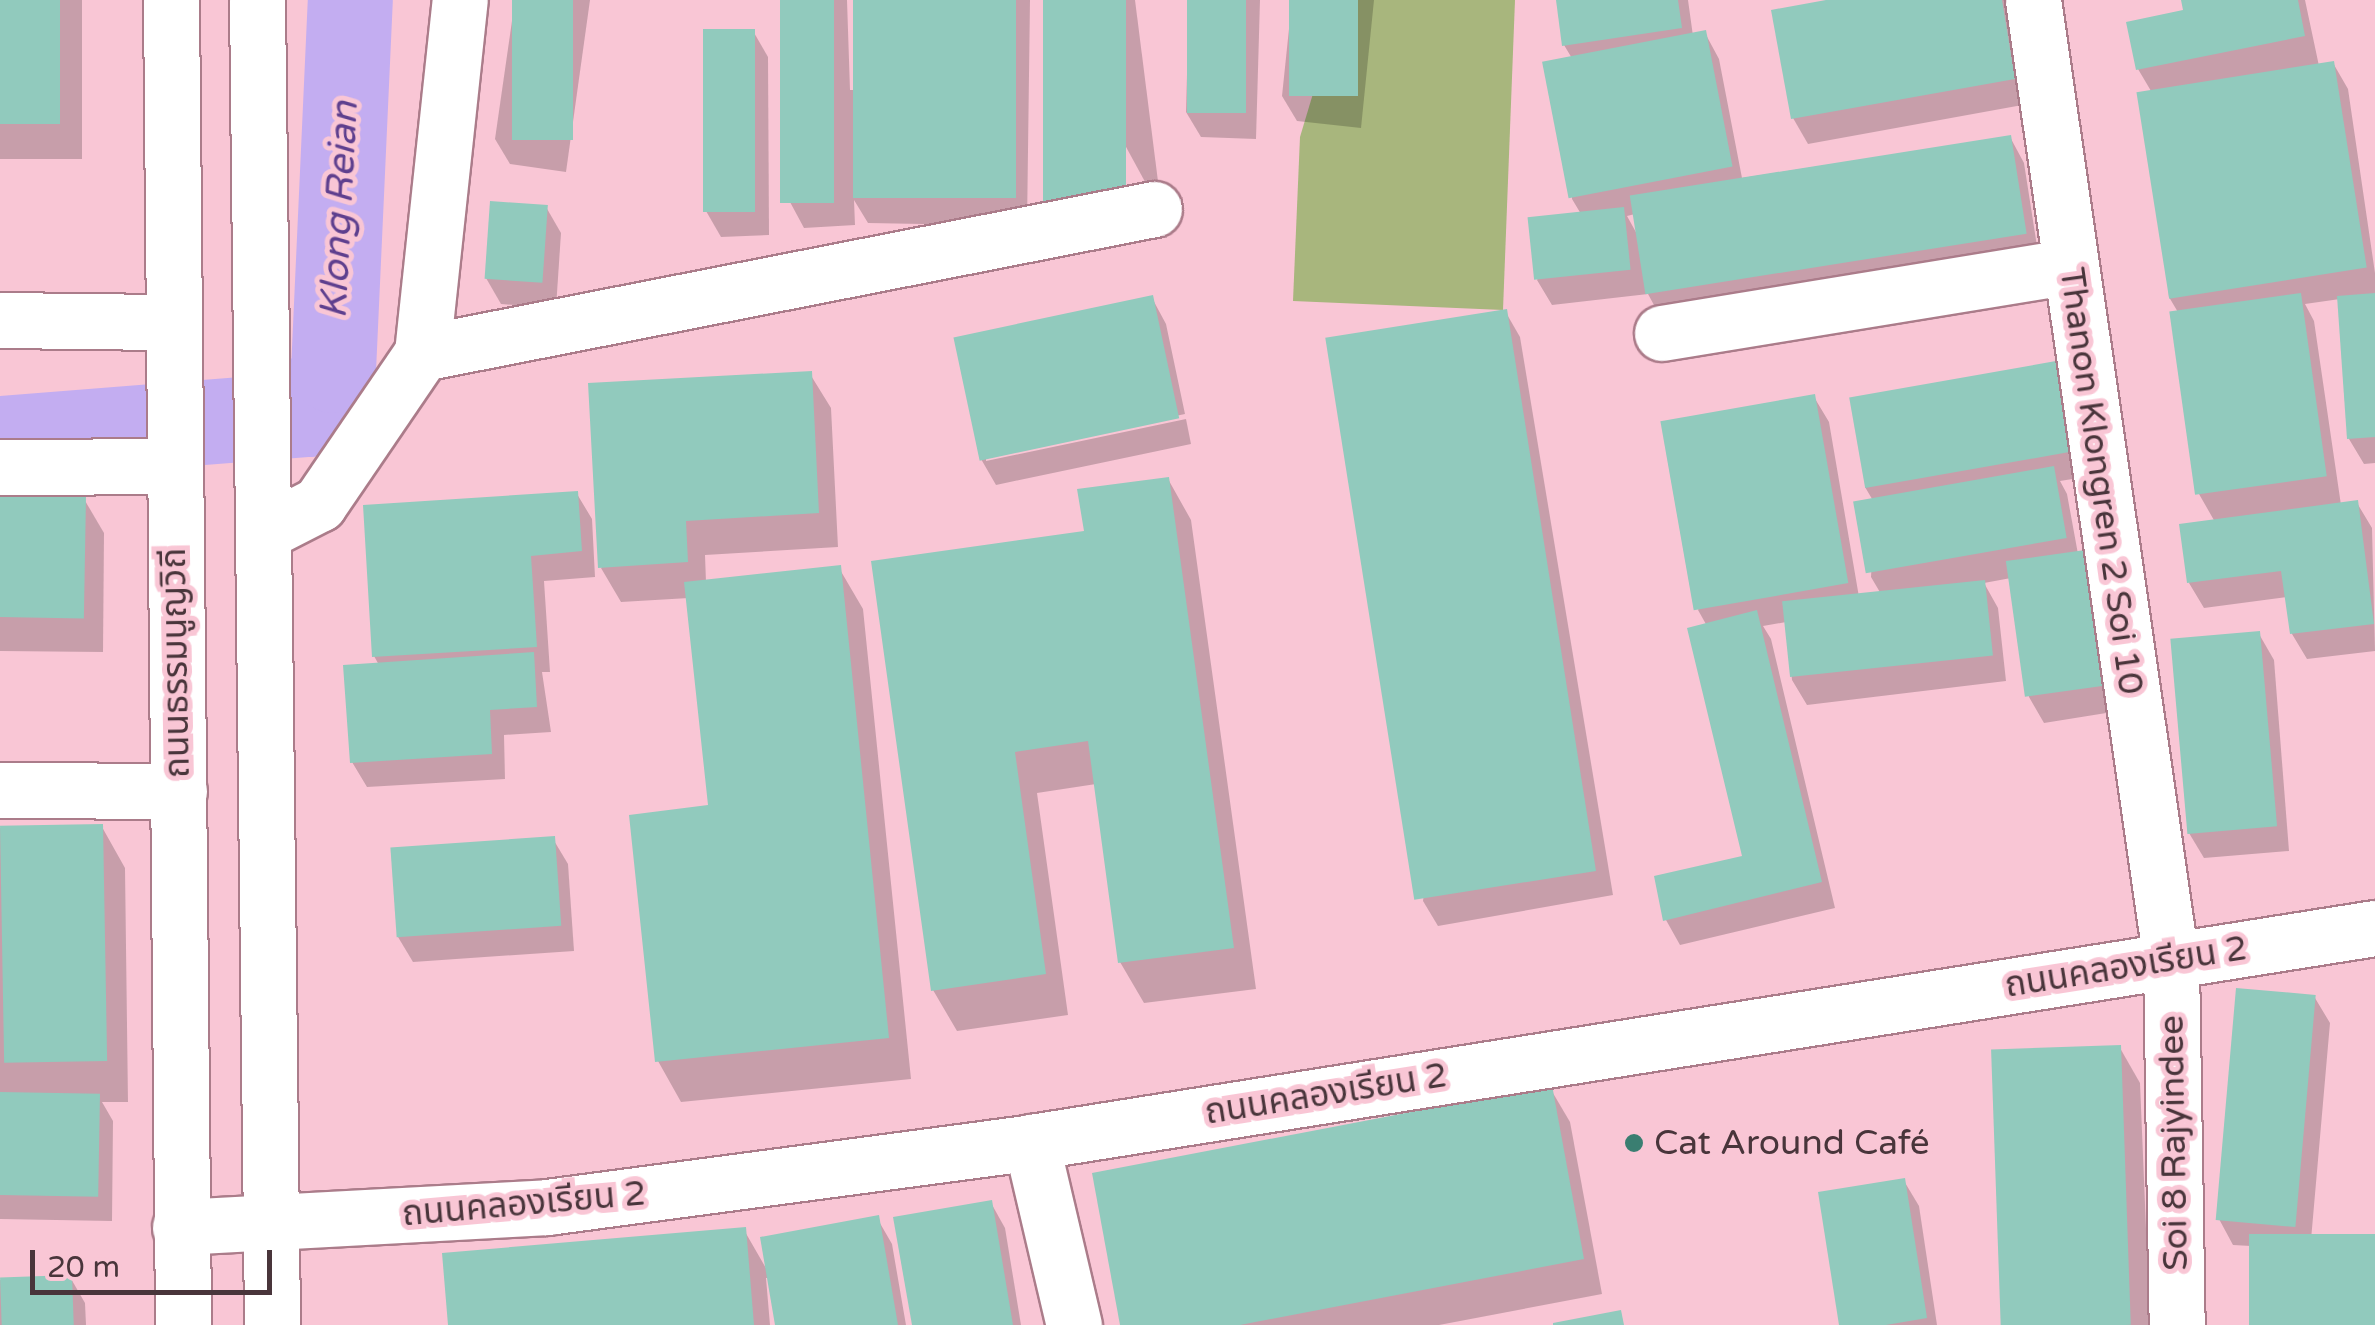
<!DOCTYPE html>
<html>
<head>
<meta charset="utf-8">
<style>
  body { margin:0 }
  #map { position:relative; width:2375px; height:1325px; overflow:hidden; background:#f9c6d5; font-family:"Varela Round","Noto Sans Thai",sans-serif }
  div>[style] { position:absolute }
  .green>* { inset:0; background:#a8b67d }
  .shadow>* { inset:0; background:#0003; transform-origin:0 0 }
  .canal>* { height:85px; margin:-42.5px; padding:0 42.5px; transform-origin:42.5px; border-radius:42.5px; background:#c3adf1 }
  .building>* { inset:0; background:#91cabd; transform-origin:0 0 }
  .roads { filter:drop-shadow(2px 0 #ab7c8a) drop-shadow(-2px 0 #ab7c8a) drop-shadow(0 2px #ab7c8a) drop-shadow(0 -2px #ab7c8a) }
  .minor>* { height:55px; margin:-27.5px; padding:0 27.5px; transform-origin:27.5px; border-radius:27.5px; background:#fff }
  .tertiary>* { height:55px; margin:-27.5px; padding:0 27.5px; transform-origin:27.5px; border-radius:27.5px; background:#fff }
  .dots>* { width:28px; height:28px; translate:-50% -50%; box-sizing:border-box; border:5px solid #f9c6d5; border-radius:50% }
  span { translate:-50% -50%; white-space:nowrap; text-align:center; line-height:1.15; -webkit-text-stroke:10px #f9c6d5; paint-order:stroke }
  .street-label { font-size:35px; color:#49353b }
  .poi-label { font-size:35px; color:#49353b }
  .left { translate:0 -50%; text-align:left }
  .water-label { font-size:38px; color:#5e3f8e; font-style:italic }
  .scale { position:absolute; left:30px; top:1250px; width:242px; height:45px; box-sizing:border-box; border:5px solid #49353b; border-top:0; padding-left:12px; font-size:30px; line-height:35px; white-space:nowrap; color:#49353b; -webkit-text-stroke:8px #f9c6d5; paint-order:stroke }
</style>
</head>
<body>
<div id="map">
  <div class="green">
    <i style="clip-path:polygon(1341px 0,1515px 0,1503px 310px,1293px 301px,1300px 137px)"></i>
  </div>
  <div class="shadow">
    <i style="left:0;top:0;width:82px;height:159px"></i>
    <i style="clip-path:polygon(515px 0,590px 0,566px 172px,510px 164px,495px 139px)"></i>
    <i style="clip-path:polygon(783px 0,847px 0,850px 90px,854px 90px,856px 0,1030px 0,1027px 226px,868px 223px,854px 200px,855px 225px,804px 228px,790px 202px)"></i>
    <i style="clip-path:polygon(1046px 0,1135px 0,1162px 213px)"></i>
    <i style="clip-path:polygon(1189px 0,1260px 0,1256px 139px,1201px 137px,1186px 112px)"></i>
    <i style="clip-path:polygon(1292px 0,1374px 0,1361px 128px,1297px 121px,1282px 96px)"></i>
    <i style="clip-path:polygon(evenodd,1558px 0,1688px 0,1693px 36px,1705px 33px,1719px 59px,1742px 178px,2010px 137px,2024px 163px,2039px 259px,1661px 318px,1648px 294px,1552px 305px,1537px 280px,1581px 214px,1572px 199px,1573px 60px,1564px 45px,1558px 0,1635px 214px,1637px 234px,1627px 216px,1635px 214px)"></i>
    <i style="clip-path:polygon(1840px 0,2011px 0,2028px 104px,1808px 144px,1793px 118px)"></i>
    <i style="clip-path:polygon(2184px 0,2305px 0,2319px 66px,2333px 63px,2348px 89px,2375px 273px,2375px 463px,2364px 464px,2349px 439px,2340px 299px,2305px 304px,2314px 321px,2341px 505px,2357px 503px,2372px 528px,2375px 651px,2307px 659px,2292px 634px,2287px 597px,2204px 608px,2189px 583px,2215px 522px,2199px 494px,2179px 314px,2169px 297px,2151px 91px,2138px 69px,2186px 12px)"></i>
    <i style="clip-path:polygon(753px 31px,768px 57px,769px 235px,721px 237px,706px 211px)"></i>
    <i style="clip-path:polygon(546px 207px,561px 233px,556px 308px,501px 304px,486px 278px)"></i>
    <i style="clip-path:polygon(1152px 298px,1166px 324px,1185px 414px,986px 456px,986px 461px,1186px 419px,1191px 444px,996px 485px,981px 459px)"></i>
    <i style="clip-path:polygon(1505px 311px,1520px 337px,1613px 895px,1438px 926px,1423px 901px)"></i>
    <i style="clip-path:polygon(2055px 364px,2070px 390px,2085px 477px,2060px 481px,2067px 494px,2078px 554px,2125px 710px,2044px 723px,2029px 697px,2011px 578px,1984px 583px,1998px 608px,2006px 681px,1807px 705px,1792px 680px,1786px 622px,1763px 626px,1771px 639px,1835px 908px,1680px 945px,1666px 920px,1745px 857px,1707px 626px,1698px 610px,1814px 397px,1829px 422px,1859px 597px,1881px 594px,1871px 577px,1875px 504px,1865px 487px)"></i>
    <i style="clip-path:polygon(810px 374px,831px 408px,838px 547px,705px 555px,706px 582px,839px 568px,863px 609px,911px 1079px,681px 1102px,658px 1061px,710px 808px,689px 598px,621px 602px,601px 568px)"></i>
    <i style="clip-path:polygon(1168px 479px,1191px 520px,1256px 989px,1144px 1003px,1120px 962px,1096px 784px,1037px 793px,1068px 1015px,957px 1031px,933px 990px,1087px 533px)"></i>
    <i style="clip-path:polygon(577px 494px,592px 519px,595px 577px,544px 581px,550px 672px,542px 672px,551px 732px,504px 735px,505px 779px,367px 787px,352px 762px,379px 665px,374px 656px)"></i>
    <i style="clip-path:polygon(0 498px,84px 499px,104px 533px,103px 652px,0 651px)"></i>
    <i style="clip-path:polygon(2259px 634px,2274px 660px,2289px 851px,2204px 858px,2189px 833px)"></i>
    <i style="clip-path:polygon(102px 827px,125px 868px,128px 1102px,102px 1102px,113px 1121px,112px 1221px,0 1219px,0 828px)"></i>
    <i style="clip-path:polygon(553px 839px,568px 864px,574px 951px,413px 962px,398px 937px)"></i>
    <i style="clip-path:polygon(2315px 998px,2330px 1023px,2311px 1240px,2375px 1236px,2375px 1325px,2255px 1325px,2251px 1246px,2233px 1245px,2219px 1219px)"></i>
    <i style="clip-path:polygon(2120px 1048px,2140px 1083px,2150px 1325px,2005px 1325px)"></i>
    <i style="clip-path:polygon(1550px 1088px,1570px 1122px,1602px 1294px,1439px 1325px,1123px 1325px)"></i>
    <i style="clip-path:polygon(1904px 1181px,1919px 1206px,1937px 1325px,1841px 1325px)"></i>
    <i style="clip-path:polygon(991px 1203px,1005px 1228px,1021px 1325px,915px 1325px)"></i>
    <i style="clip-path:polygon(877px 1218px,892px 1244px,906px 1325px,778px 1325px,769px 1278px,766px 1278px,770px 1325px,451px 1325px,744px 1230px,767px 1270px)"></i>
    <i style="clip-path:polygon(70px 1277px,85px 1303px,86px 1325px,0 1325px,0 1280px)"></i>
  </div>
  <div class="canal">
    <i style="left:0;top:438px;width:309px;rotate:-4.5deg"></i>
    <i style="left:308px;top:414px;width:51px;rotate:-60.4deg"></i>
    <i style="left:333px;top:370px;width:370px;rotate:-87.4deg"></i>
  </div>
  <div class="building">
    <i style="left:0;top:0;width:60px;height:124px"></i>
    <i style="left:512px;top:0;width:61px;height:140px"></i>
    <i style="left:780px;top:0;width:54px;height:203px"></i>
    <i style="left:853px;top:0;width:163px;height:198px"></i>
    <i style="left:1043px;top:0;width:83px;height:201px"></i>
    <i style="left:1187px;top:0;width:59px;height:113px"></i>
    <i style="left:1289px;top:0;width:69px;height:96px"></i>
    <i style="clip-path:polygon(1556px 0,1678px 0,1682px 28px,1562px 46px)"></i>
    <i style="clip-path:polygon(1826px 0,2002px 0,2015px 79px,1791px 119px,1771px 10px)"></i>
    <i style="clip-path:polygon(2181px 0,2298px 0,2305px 36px,2136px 70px,2126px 22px,2183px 10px)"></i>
    <i style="left:703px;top:29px;width:52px;height:183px"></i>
    <i style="left:1706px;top:30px;width:139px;height:167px;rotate:79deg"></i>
    <i style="left:2334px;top:61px;width:209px;height:200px;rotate:81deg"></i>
    <i style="left:2011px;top:135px;width:100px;height:386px;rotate:81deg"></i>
    <i style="left:490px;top:201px;width:58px;height:78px;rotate:4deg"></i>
    <i style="left:1624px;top:207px;width:63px;height:97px;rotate:84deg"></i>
    <i style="left:2301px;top:293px;width:185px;height:133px;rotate:82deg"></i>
    <i style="clip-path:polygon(2375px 293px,2375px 437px,2347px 439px,2337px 296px)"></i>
    <i style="left:1153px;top:295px;width:126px;height:204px;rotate:78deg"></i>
    <i style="left:1507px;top:309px;width:569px;height:184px;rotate:81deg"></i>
    <i style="left:2056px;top:361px;width:92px;height:210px;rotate:80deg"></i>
    <i style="clip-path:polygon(812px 371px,819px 513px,686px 521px,688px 562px,598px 568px,588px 383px)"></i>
    <i style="left:1815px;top:394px;width:192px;height:157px;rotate:80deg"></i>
    <i style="left:2054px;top:466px;width:73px;height:204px;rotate:80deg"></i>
    <i style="clip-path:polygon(1169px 477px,1234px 948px,1118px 963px,1088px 741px,1015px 752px,1046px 974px,931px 991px,871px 561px,1084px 531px,1077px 489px)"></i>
    <i style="clip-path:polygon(578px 491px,582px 551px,531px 556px,537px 647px,372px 657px,363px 505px)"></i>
    <i style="left:0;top:495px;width:86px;height:122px;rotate:1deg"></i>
    <i style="clip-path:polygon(2358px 500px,2374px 624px,2290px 634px,2281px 571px,2187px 583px,2179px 524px)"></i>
    <i style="left:2092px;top:549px;width:137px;height:87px;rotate:82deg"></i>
    <i style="clip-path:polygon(841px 565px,889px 1038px,655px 1062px,629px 815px,708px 805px,684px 582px)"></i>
    <i style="left:1985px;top:580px;width:76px;height:204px;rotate:84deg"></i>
    <i style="clip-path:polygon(1757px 610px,1822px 882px,1663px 921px,1654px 876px,1742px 856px,1687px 628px)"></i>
    <i style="left:2260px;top:631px;width:196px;height:90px;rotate:85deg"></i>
    <i style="clip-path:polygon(534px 652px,537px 707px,490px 710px,492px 754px,350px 763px,343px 665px)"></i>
    <i style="left:103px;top:824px;width:237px;height:103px;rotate:89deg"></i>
    <i style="left:555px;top:836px;width:90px;height:165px;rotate:86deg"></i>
    <i style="left:2236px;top:988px;width:80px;height:233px;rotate:5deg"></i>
    <i style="left:2121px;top:1045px;width:280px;height:130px;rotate:88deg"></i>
    <i style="clip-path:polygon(1552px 1085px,1584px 1259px,1240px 1325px,1120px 1325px,1092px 1173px)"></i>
    <i style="left:0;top:1092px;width:100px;height:103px;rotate:1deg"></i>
    <i style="clip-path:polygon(1905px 1178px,1927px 1318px,1886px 1325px,1839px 1325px,1818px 1192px)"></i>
    <i style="clip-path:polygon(992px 1200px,1013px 1325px,912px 1325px,893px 1217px)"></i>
    <i style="clip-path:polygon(879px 1215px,898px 1325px,775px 1325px,760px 1237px)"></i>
    <i style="clip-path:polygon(746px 1227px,754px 1325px,448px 1325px,442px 1253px)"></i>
    <i style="left:2375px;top:1234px;width:91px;height:126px;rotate:90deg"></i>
    <i style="left:72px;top:1275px;width:50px;height:72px;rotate:88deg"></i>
    <i style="clip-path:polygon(1621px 1310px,1624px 1325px,1553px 1325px,1553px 1323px)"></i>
  </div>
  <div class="roads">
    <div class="minor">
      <i style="left:2033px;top:0;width:971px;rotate:81.83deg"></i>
      <i style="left:2171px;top:961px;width:364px;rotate:89.1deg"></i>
      <i style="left:0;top:320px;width:174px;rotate:0.7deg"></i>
      <i style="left:1662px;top:333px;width:413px;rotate:-9.3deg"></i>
      <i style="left:422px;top:353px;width:746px;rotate:-11.13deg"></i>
      <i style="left:0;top:467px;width:173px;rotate:-0.3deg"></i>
      <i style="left:264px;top:532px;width:62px;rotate:-27deg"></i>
      <i style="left:319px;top:504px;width:183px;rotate:-55.7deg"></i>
      <i style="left:422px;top:353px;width:355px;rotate:-83.9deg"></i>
      <i style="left:0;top:790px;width:179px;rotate:0.3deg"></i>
      <i style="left:1031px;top:1142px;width:188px;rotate:76.8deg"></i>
    </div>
    <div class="tertiary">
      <i style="left:171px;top:0;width:1325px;rotate:89.48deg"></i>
      <i style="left:257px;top:0;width:1325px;rotate:89.35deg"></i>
      <i style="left:180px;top:1227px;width:368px;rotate:-3.1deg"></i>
      <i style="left:547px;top:1207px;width:488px;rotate:-7.6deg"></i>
      <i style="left:1031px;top:1142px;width:1361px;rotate:-9.05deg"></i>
    </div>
  </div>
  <div class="dots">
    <i style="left:1634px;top:1143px;background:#3a7e71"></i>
  </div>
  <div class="street-label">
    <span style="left:2101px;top:481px;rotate:82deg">Thanon Klongren 2 Soi 10</span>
    <span style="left:176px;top:663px;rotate:-91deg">ถนนธรรมนูญวิถี</span>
    <span style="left:2126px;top:967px;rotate:-9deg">ถนนคลองเรียน 2</span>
    <span style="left:1326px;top:1094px;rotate:-9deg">ถนนคลองเรียน 2</span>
    <span style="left:2174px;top:1143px;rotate:-91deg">Soi 8 Rajyindee</span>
    <span style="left:524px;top:1204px;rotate:-5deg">ถนนคลองเรียน 2</span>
  </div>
  <div class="poi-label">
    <span class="left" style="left:1654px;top:1143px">Cat Around Café</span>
  </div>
  <div class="water-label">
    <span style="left:340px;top:210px;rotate:-87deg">Klong Reian</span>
  </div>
  <div class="scale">20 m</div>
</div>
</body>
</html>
